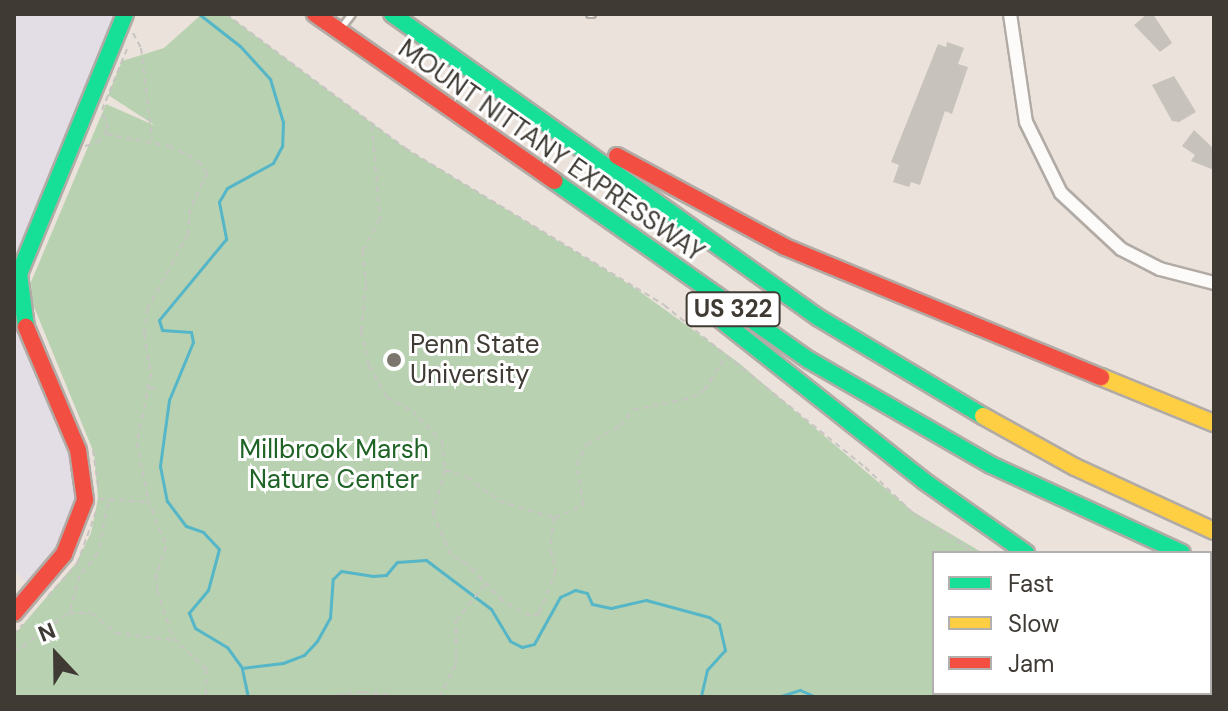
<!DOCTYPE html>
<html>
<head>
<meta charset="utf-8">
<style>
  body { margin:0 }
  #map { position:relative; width:1228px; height:711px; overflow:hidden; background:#ebe3db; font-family:"DM Sans",sans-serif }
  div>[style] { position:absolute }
  .education>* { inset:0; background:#e3dee6 }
  .green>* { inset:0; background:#b8d1b1 }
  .stream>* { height:3px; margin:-1.5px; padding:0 1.5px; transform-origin:1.5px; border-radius:1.5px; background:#54b6c7 }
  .building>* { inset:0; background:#c8c2bc }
  .path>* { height:2px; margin-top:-1px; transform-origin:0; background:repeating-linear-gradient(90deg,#c6c4c1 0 6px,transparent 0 10px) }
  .roads { filter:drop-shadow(2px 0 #b2aba5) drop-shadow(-2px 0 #b2aba5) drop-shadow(0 2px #b2aba5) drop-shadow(0 -2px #b2aba5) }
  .lane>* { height:6px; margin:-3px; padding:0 3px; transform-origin:3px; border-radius:3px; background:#fcfbfa }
  .street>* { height:12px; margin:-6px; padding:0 6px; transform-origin:6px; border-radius:6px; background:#fcfbfa }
  .fast>* { height:16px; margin:-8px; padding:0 8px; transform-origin:8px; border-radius:8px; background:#16e098 }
  .slow>* { height:16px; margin:-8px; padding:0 8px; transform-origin:8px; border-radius:8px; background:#ffcf43 }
  .jam>* { height:16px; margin:-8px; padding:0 8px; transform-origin:8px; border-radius:8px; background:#f24e42 }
  .dots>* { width:22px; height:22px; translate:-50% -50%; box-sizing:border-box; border:4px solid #fff; border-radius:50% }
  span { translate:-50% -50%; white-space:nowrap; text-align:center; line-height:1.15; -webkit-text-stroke:6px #fff; paint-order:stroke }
  .shield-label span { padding:2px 6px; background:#fff; border:2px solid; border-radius:6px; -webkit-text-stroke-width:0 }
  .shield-label { font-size:24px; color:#3f3a34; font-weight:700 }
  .street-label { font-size:26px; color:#3f3a34 }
  .poi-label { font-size:26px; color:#3f3a34 }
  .left { translate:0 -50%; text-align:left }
  .park-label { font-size:26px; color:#1f6326 }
  .frame { position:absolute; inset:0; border:16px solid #3f3a34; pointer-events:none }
  .legend { position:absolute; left:932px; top:551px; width:280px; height:144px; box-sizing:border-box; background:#fff; border:2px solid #b2b0ae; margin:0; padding:10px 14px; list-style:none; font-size:24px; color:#3f3a34 }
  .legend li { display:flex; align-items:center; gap:16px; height:40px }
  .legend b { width:40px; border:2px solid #b2b0ae }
  .north { position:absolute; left:16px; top:615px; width:80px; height:80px; -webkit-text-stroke:6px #fff; paint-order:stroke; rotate:338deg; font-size:22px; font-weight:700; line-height:32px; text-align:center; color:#3f3a34 }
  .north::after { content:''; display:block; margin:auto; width:28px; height:36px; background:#3f3a34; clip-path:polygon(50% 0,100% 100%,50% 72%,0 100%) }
</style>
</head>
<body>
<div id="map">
  <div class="education">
    <i style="clip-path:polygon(14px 14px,118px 14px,14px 272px)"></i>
    <i style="clip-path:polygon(14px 306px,72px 450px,78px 503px,64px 541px,29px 585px,14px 569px)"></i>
  </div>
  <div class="green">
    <i style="clip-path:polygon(202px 14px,226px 14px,405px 148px,632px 286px,739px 363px,912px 511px,983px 553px,934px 553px,934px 693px,1210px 693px,1210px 685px,1214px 697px,14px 697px,14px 635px,76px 563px,91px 533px,98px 498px,94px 453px,32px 302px,31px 282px,106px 104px,156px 126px,108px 95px,122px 61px,164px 48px)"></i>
  </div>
  <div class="stream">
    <i style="left:199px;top:14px;width:52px;rotate:38deg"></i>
    <i style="left:240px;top:46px;width:45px;rotate:47.7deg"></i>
    <i style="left:270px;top:79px;width:45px;rotate:73.2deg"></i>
    <i style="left:283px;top:122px;width:24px;rotate:92deg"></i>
    <i style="left:282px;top:146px;width:19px;rotate:118deg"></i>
    <i style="left:273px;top:163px;width:52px;rotate:151.5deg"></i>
    <i style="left:227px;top:188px;width:16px;rotate:120deg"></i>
    <i style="left:219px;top:202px;width:38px;rotate:79deg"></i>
    <i style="left:226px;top:239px;width:105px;rotate:129.6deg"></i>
    <i style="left:159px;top:320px;width:10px;rotate:73deg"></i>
    <i style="left:162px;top:330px;width:29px;rotate:4deg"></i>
    <i style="left:191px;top:332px;width:10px;rotate:79deg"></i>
    <i style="left:193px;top:342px;width:63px;rotate:112.5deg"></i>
    <i style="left:169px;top:400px;width:67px;rotate:97.8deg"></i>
    <i style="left:160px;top:466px;width:36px;rotate:79deg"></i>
    <i style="left:167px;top:501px;width:31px;rotate:53deg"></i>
    <i style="left:186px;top:526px;width:18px;rotate:19deg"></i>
    <i style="left:203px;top:532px;width:23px;rotate:47deg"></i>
    <i style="left:219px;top:549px;width:42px;rotate:105deg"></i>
    <i style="left:208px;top:590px;width:30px;rotate:130deg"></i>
    <i style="left:189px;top:613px;width:16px;rotate:68deg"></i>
    <i style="left:195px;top:628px;width:37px;rotate:31deg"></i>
    <i style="left:227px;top:647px;width:26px;rotate:54deg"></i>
    <i style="left:242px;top:668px;width:41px;rotate:-7deg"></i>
    <i style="left:283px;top:663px;width:22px;rotate:-21deg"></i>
    <i style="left:304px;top:655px;width:19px;rotate:-47deg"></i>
    <i style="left:317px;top:641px;width:26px;rotate:-61deg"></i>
    <i style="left:330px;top:618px;width:39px;rotate:-86deg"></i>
    <i style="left:333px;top:579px;width:11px;rotate:-45deg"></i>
    <i style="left:341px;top:571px;width:31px;rotate:9deg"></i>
    <i style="left:372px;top:576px;width:14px;rotate:-4deg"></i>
    <i style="left:386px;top:575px;width:17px;rotate:-50deg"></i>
    <i style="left:397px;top:562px;width:29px;rotate:-4deg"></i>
    <i style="left:426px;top:560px;width:81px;rotate:37deg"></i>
    <i style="left:491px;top:609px;width:37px;rotate:59deg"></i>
    <i style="left:510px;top:641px;width:13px;rotate:27deg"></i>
    <i style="left:522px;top:647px;width:12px;rotate:-14deg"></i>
    <i style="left:534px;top:644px;width:54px;rotate:-61deg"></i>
    <i style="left:560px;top:597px;width:17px;rotate:-25deg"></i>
    <i style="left:575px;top:590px;width:12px;rotate:14deg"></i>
    <i style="left:587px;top:593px;width:12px;rotate:66deg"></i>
    <i style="left:592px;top:604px;width:19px;rotate:12deg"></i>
    <i style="left:611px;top:608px;width:36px;rotate:-13deg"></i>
    <i style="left:646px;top:600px;width:65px;rotate:15.1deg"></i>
    <i style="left:709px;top:617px;width:12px;rotate:35deg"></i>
    <i style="left:719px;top:624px;width:27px;rotate:77deg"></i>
    <i style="left:725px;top:650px;width:27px;rotate:132deg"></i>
    <i style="left:707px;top:670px;width:28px;rotate:103deg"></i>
    <i style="left:242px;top:669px;width:29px;rotate:78deg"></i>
    <i style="left:778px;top:697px;width:23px;rotate:-18deg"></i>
    <i style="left:800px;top:690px;width:17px;rotate:24deg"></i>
  </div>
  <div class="building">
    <i style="clip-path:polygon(1147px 14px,1153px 14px,1172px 43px,1160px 52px,1134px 25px)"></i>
    <i style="clip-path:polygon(947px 42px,964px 48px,958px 64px,968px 67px,952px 114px,945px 111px,920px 185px,911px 182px,909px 187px,893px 182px,899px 165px,891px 162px,938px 44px,946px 47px)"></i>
    <i style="clip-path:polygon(1174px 76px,1196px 112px,1179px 122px,1172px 121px,1152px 85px)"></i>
    <i style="clip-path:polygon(1194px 130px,1214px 149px,1214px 170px,1191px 161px,1195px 155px,1182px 146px)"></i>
  </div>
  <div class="path">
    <i style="left:226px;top:14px;width:224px;rotate:36.8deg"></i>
    <i style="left:405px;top:148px;width:303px;rotate:31.2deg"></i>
    <i style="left:664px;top:305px;width:258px;rotate:38.9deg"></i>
    <i style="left:865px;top:467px;width:68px;rotate:43.8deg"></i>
    <i style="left:914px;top:514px;width:73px;rotate:32.2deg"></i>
    <i style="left:133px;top:33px;width:17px;rotate:62deg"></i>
    <i style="left:141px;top:48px;width:92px;rotate:83.1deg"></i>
    <i style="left:102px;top:110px;width:66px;rotate:-67.7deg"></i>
    <i style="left:372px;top:126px;width:93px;rotate:85.1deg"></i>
    <i style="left:380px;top:219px;width:37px;rotate:119deg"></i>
    <i style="left:362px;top:251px;width:34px;rotate:83deg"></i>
    <i style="left:366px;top:285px;width:46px;rotate:96.2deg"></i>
    <i style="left:361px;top:331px;width:36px;rotate:77deg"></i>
    <i style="left:369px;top:366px;width:36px;rotate:60deg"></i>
    <i style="left:387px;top:397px;width:29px;rotate:29deg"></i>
    <i style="left:412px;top:411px;width:42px;rotate:45deg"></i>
    <i style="left:442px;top:441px;width:27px;rotate:84deg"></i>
    <i style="left:106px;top:134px;width:64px;rotate:10.8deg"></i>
    <i style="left:169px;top:146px;width:33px;rotate:27deg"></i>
    <i style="left:198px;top:161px;width:15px;rotate:53deg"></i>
    <i style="left:207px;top:173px;width:40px;rotate:115deg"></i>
    <i style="left:190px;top:209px;width:25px;rotate:95deg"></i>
    <i style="left:188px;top:234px;width:84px;rotate:118.4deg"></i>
    <i style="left:148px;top:308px;width:26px;rotate:99deg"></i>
    <i style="left:144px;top:334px;width:41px;rotate:80.1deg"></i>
    <i style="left:151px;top:374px;width:69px;rotate:101.6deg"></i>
    <i style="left:137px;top:442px;width:59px;rotate:79.3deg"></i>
    <i style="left:148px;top:500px;width:49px;rotate:68.6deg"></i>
    <i style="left:166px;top:546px;width:31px;rotate:109deg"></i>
    <i style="left:156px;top:575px;width:15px;rotate:86deg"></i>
    <i style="left:157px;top:590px;width:51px;rotate:71.6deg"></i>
    <i style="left:173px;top:638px;width:45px;rotate:43.2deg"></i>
    <i style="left:206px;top:669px;width:28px;rotate:90deg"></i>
    <i style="left:85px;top:146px;width:12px;rotate:-14deg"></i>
    <i style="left:97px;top:143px;width:18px;rotate:-52deg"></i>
    <i style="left:108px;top:129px;width:18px;rotate:-109deg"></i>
    <i style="left:150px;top:388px;width:11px;rotate:10deg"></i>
    <i style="left:93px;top:450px;width:37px;rotate:82deg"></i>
    <i style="left:445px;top:470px;width:23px;rotate:18deg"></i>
    <i style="left:467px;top:477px;width:40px;rotate:37deg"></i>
    <i style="left:499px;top:501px;width:58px;rotate:17.2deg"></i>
    <i style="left:554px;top:518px;width:31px;rotate:97deg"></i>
    <i style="left:550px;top:549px;width:22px;rotate:74deg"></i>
    <i style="left:556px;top:570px;width:47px;rotate:111.1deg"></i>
    <i style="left:539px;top:614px;width:9px;rotate:167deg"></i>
    <i style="left:530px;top:616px;width:31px;rotate:-151deg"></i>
    <i style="left:503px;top:601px;width:52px;rotate:-134.2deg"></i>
    <i style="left:467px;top:564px;width:18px;rotate:-151deg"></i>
    <i style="left:451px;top:555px;width:45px;rotate:-113.7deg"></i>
    <i style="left:433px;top:514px;width:46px;rotate:-74.7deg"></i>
    <i style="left:99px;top:499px;width:48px;rotate:3.6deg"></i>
    <i style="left:108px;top:503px;width:51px;rotate:101.3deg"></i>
    <i style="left:98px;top:553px;width:28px;rotate:129deg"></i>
    <i style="left:80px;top:575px;width:40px;rotate:106deg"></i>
    <i style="left:69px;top:613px;width:23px"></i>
    <i style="left:92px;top:613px;width:30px;rotate:41deg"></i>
    <i style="left:115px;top:633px;width:58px;rotate:6.9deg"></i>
    <i style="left:555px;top:518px;width:31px;rotate:-25deg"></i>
    <i style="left:583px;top:505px;width:40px;rotate:-98.5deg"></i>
    <i style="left:577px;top:465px;width:23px;rotate:-65deg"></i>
    <i style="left:587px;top:444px;width:38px;rotate:-29deg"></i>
    <i style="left:620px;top:426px;width:21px;rotate:-51deg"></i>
    <i style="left:633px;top:410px;width:60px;rotate:-11.5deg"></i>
    <i style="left:692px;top:398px;width:14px;rotate:-34deg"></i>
    <i style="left:704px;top:390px;width:40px;rotate:-57.1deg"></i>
    <i style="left:48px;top:596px;width:43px;rotate:-47.8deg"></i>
    <i style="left:77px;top:564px;width:59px;rotate:-70deg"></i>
    <i style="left:14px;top:635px;width:14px;rotate:-51deg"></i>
    <i style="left:14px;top:653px;width:66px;rotate:-36.3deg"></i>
    <i style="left:1177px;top:693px;width:16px;rotate:15deg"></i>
    <i style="left:316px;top:697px;width:47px;rotate:-6.1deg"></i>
    <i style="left:363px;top:692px;width:43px;rotate:6.6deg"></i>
    <i style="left:439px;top:697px;width:37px;rotate:-63deg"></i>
    <i style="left:456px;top:664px;width:43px;rotate:-90deg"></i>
    <i style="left:456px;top:621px;width:48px;rotate:-51.7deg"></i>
  </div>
  <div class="roads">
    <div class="lane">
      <i style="left:590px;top:14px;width:2px"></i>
      <i style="left:342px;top:27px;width:16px;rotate:-52deg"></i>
    </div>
    <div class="street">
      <i style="left:1010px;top:14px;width:109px;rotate:81.6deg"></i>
      <i style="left:1026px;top:122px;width:79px;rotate:63.8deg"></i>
      <i style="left:1061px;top:193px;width:82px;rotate:43deg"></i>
      <i style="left:1121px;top:249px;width:44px;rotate:27.1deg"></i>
      <i style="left:1160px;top:269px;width:56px;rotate:14.5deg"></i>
    </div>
    <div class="fast">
      <i style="left:392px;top:14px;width:524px;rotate:35.45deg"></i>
      <i style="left:819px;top:318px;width:191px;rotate:30.9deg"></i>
      <i style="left:554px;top:181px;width:312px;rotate:35.1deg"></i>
      <i style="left:809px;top:360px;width:210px;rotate:30deg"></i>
      <i style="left:991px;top:465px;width:210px;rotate:24.7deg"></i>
      <i style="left:702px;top:305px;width:283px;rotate:38.4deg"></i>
      <i style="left:924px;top:481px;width:125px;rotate:35.2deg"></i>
      <i style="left:26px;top:327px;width:53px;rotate:-97.5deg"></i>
      <i style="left:19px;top:274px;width:281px;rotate:-67.8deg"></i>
      <i style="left:1210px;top:565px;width:4px;rotate:14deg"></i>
      <i style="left:1210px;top:664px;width:4px;rotate:27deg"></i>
    </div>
    <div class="slow">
      <i style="left:1101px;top:377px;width:122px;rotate:22.2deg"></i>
      <i style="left:983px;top:416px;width:105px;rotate:29deg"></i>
      <i style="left:1075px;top:467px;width:153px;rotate:24.7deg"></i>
    </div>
    <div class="jam">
      <i style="left:315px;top:14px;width:292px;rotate:34.9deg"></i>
      <i style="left:617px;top:156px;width:191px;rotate:28.4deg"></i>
      <i style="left:785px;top:247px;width:342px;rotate:22.4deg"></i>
      <i style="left:14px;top:613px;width:77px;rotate:-49.7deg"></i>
      <i style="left:64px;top:554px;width:58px;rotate:-68.7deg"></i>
      <i style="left:85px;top:500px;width:50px;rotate:-98deg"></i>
      <i style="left:78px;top:450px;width:134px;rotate:-112.9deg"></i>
    </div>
  </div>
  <div class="dots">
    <i style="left:394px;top:360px;background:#7b756e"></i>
  </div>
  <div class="shield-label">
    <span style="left:733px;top:309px">US 322</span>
  </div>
  <div class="street-label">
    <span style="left:551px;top:151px;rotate:35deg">MOUNT NITTANY EXPRESSWAY</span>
  </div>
  <div class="poi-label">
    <span class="left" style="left:410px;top:360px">Penn State<br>University</span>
  </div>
  <div class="park-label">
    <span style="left:334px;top:465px">Millbrook Marsh<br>Nature Center</span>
  </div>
  <div class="frame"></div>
  <ul class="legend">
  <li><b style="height:10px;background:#16e098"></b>Fast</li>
  <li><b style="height:10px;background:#ffcf43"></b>Slow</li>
  <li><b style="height:10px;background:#f24e42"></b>Jam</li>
  </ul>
  <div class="north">N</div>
</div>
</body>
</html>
